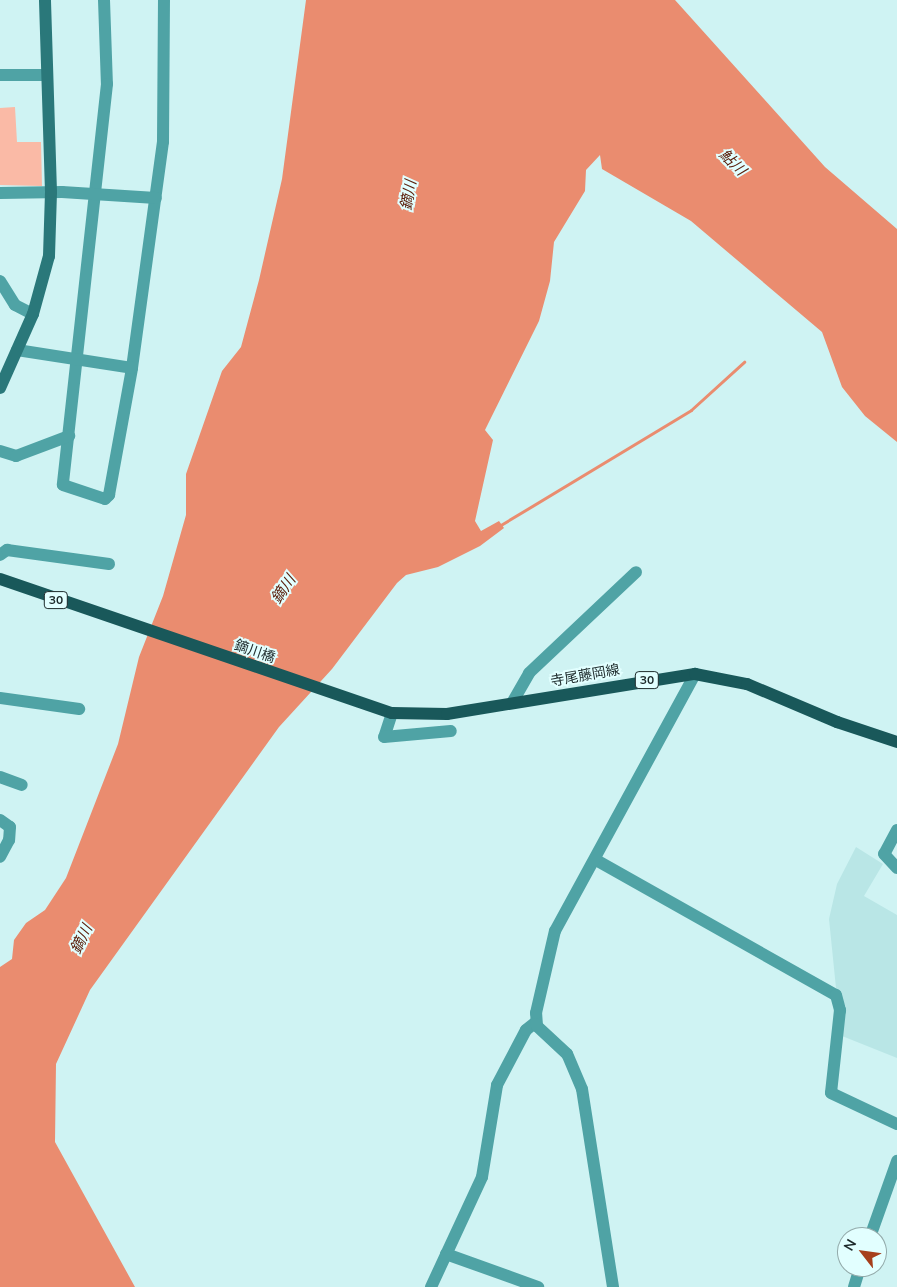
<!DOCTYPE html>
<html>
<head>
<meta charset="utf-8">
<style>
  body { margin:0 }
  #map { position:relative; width:897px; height:1287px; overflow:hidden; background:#cff3f3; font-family:Mulish,"Noto Sans JP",sans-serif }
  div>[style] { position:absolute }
  .built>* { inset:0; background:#b9e6e6 }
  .green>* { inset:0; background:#fabaa6 }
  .water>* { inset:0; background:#ea8c6f }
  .stream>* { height:3px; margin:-1.5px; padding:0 1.5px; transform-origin:1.5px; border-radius:1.5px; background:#ea8c6f }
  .street>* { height:12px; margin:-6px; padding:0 6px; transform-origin:6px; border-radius:6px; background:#4fa3a5 }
  .secondary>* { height:12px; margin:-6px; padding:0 6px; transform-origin:6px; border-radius:6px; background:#2a787a }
  .primary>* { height:12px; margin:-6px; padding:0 6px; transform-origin:6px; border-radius:6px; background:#19585a }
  span { translate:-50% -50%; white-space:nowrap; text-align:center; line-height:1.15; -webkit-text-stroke:4px #e2ffff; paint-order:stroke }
  .shield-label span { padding:1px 4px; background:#e2ffff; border:1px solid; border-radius:4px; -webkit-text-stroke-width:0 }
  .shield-label { font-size:12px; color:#1d2a2b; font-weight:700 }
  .street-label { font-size:14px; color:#1d2a2b }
  .water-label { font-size:15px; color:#5c210e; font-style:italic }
  .north { position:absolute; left:837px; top:1227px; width:50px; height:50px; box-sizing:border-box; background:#e2ffff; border:1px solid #93aaaa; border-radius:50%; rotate:300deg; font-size:14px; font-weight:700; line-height:20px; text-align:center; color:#1d2a2b }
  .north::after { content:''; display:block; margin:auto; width:18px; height:22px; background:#a63f1c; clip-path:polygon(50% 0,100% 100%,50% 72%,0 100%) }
</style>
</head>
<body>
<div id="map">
  <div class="built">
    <i style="clip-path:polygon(856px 847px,883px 864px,864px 896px,897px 915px,897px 1058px,842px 1036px,846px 1007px,836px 988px,829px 919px,837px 884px)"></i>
  </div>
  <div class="green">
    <i style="clip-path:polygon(15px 107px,17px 142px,41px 142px,42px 186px,0 185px,0 108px)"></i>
  </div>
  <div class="water">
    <i style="clip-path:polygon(306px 0,675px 0,825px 167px,897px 229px,897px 442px,865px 416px,842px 387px,822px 332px,691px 221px,602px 169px,600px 155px,586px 170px,585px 191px,554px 242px,550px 281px,539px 321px,485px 430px,493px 440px,475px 521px,481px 531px,499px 521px,504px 528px,480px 546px,438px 567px,406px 575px,397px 583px,332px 669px,279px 727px,90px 990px,56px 1064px,55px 1142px,135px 1287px,0 1287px,0 967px,12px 959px,14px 940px,26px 923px,45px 910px,66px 878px,118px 744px,139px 657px,163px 596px,186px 515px,186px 474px,222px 371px,241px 347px,259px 280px,282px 179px)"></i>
  </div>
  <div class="stream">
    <i style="left:499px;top:526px;width:224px;rotate:-31.1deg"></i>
    <i style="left:691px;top:410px;width:72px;rotate:-42.2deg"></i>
  </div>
  <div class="street">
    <i style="left:104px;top:0;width:84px;rotate:88deg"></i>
    <i style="left:107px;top:84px;width:403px;rotate:96.3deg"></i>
    <i style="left:63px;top:485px;width:44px;rotate:18.4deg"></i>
    <i style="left:105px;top:499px;width:6px;rotate:-45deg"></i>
    <i style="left:109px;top:495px;width:129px;rotate:-79.7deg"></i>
    <i style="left:132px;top:368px;width:228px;rotate:-82.2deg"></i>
    <i style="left:163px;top:142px;width:142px;rotate:-89.6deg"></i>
    <i style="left:0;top:75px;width:47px"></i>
    <i style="left:0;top:193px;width:62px;rotate:-0.9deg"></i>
    <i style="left:62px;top:192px;width:94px;rotate:3.7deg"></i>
    <i style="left:0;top:281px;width:28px;rotate:58deg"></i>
    <i style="left:15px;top:305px;width:20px;rotate:27deg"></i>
    <i style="left:17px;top:350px;width:116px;rotate:8.9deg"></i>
    <i style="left:0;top:451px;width:17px;rotate:17deg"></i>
    <i style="left:16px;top:456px;width:57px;rotate:-20.7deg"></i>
    <i style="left:0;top:555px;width:9px;rotate:-36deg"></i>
    <i style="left:7px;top:550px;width:103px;rotate:7.8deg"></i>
    <i style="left:0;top:698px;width:80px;rotate:7.9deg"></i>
    <i style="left:512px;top:703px;width:34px;rotate:-60deg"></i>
    <i style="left:529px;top:673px;width:147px;rotate:-43.3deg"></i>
    <i style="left:392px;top:713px;width:25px;rotate:108deg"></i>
    <i style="left:384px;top:737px;width:67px;rotate:-5.1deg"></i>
    <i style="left:0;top:777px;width:23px;rotate:20deg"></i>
    <i style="left:0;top:820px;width:12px;rotate:35deg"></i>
    <i style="left:10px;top:827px;width:13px;rotate:94deg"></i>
    <i style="left:9px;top:840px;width:19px;rotate:118deg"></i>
    <i style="left:897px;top:830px;width:27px;rotate:118deg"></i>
    <i style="left:884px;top:854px;width:19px;rotate:47deg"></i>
    <i style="left:596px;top:860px;width:275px;rotate:29.4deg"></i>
    <i style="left:836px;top:995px;width:16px;rotate:75deg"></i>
    <i style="left:840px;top:1010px;width:83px;rotate:96.2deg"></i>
    <i style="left:831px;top:1093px;width:73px;rotate:25.2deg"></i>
    <i style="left:870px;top:1237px;width:81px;rotate:-70.4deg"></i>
    <i style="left:446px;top:1254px;width:98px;rotate:19.7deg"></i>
    <i style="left:431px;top:1287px;width:121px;rotate:-65.1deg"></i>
    <i style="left:482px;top:1177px;width:93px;rotate:-80.7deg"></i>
    <i style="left:497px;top:1085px;width:62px;rotate:-62.2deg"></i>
    <i style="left:526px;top:1030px;width:13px;rotate:-39deg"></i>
    <i style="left:613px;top:1287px;width:200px;rotate:-98.9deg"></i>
    <i style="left:582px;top:1089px;width:38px;rotate:-113deg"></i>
    <i style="left:567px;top:1054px;width:41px;rotate:-137deg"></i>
    <i style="left:537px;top:1026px;width:13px;rotate:-94deg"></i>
    <i style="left:536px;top:1013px;width:84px;rotate:-77deg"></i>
    <i style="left:555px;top:931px;width:293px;rotate:-61.4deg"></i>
    <i style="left:854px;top:1287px;width:21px;rotate:-73deg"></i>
  </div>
  <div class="secondary">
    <i style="left:0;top:388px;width:81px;rotate:-66deg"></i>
    <i style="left:33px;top:314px;width:60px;rotate:-74.6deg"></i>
    <i style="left:49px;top:256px;width:64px;rotate:-88.2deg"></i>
    <i style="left:51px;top:192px;width:192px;rotate:-91.8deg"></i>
  </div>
  <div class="primary">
    <i style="left:0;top:579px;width:414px;rotate:18.9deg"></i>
    <i style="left:392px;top:713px;width:55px;rotate:1deg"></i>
    <i style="left:447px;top:714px;width:251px;rotate:-9.2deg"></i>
    <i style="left:695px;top:674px;width:53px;rotate:10.9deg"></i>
    <i style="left:747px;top:684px;width:98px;rotate:22.9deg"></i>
    <i style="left:837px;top:722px;width:63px;rotate:18.4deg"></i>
  </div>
  <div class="shield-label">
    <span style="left:56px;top:600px">30</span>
    <span style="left:647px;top:680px">30</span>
  </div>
  <div class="street-label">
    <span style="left:255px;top:651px;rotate:19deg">鏑川橋</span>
    <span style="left:585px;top:675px;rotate:-10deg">寺尾藤岡線</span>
  </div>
  <div class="water-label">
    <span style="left:733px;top:162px;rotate:45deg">鮎川</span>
    <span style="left:408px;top:195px;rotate:-80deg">鏑川</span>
    <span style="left:283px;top:589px;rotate:-56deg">鏑川</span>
    <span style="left:81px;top:939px;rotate:-64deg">鏑川</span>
  </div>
  <div class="north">N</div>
</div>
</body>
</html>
